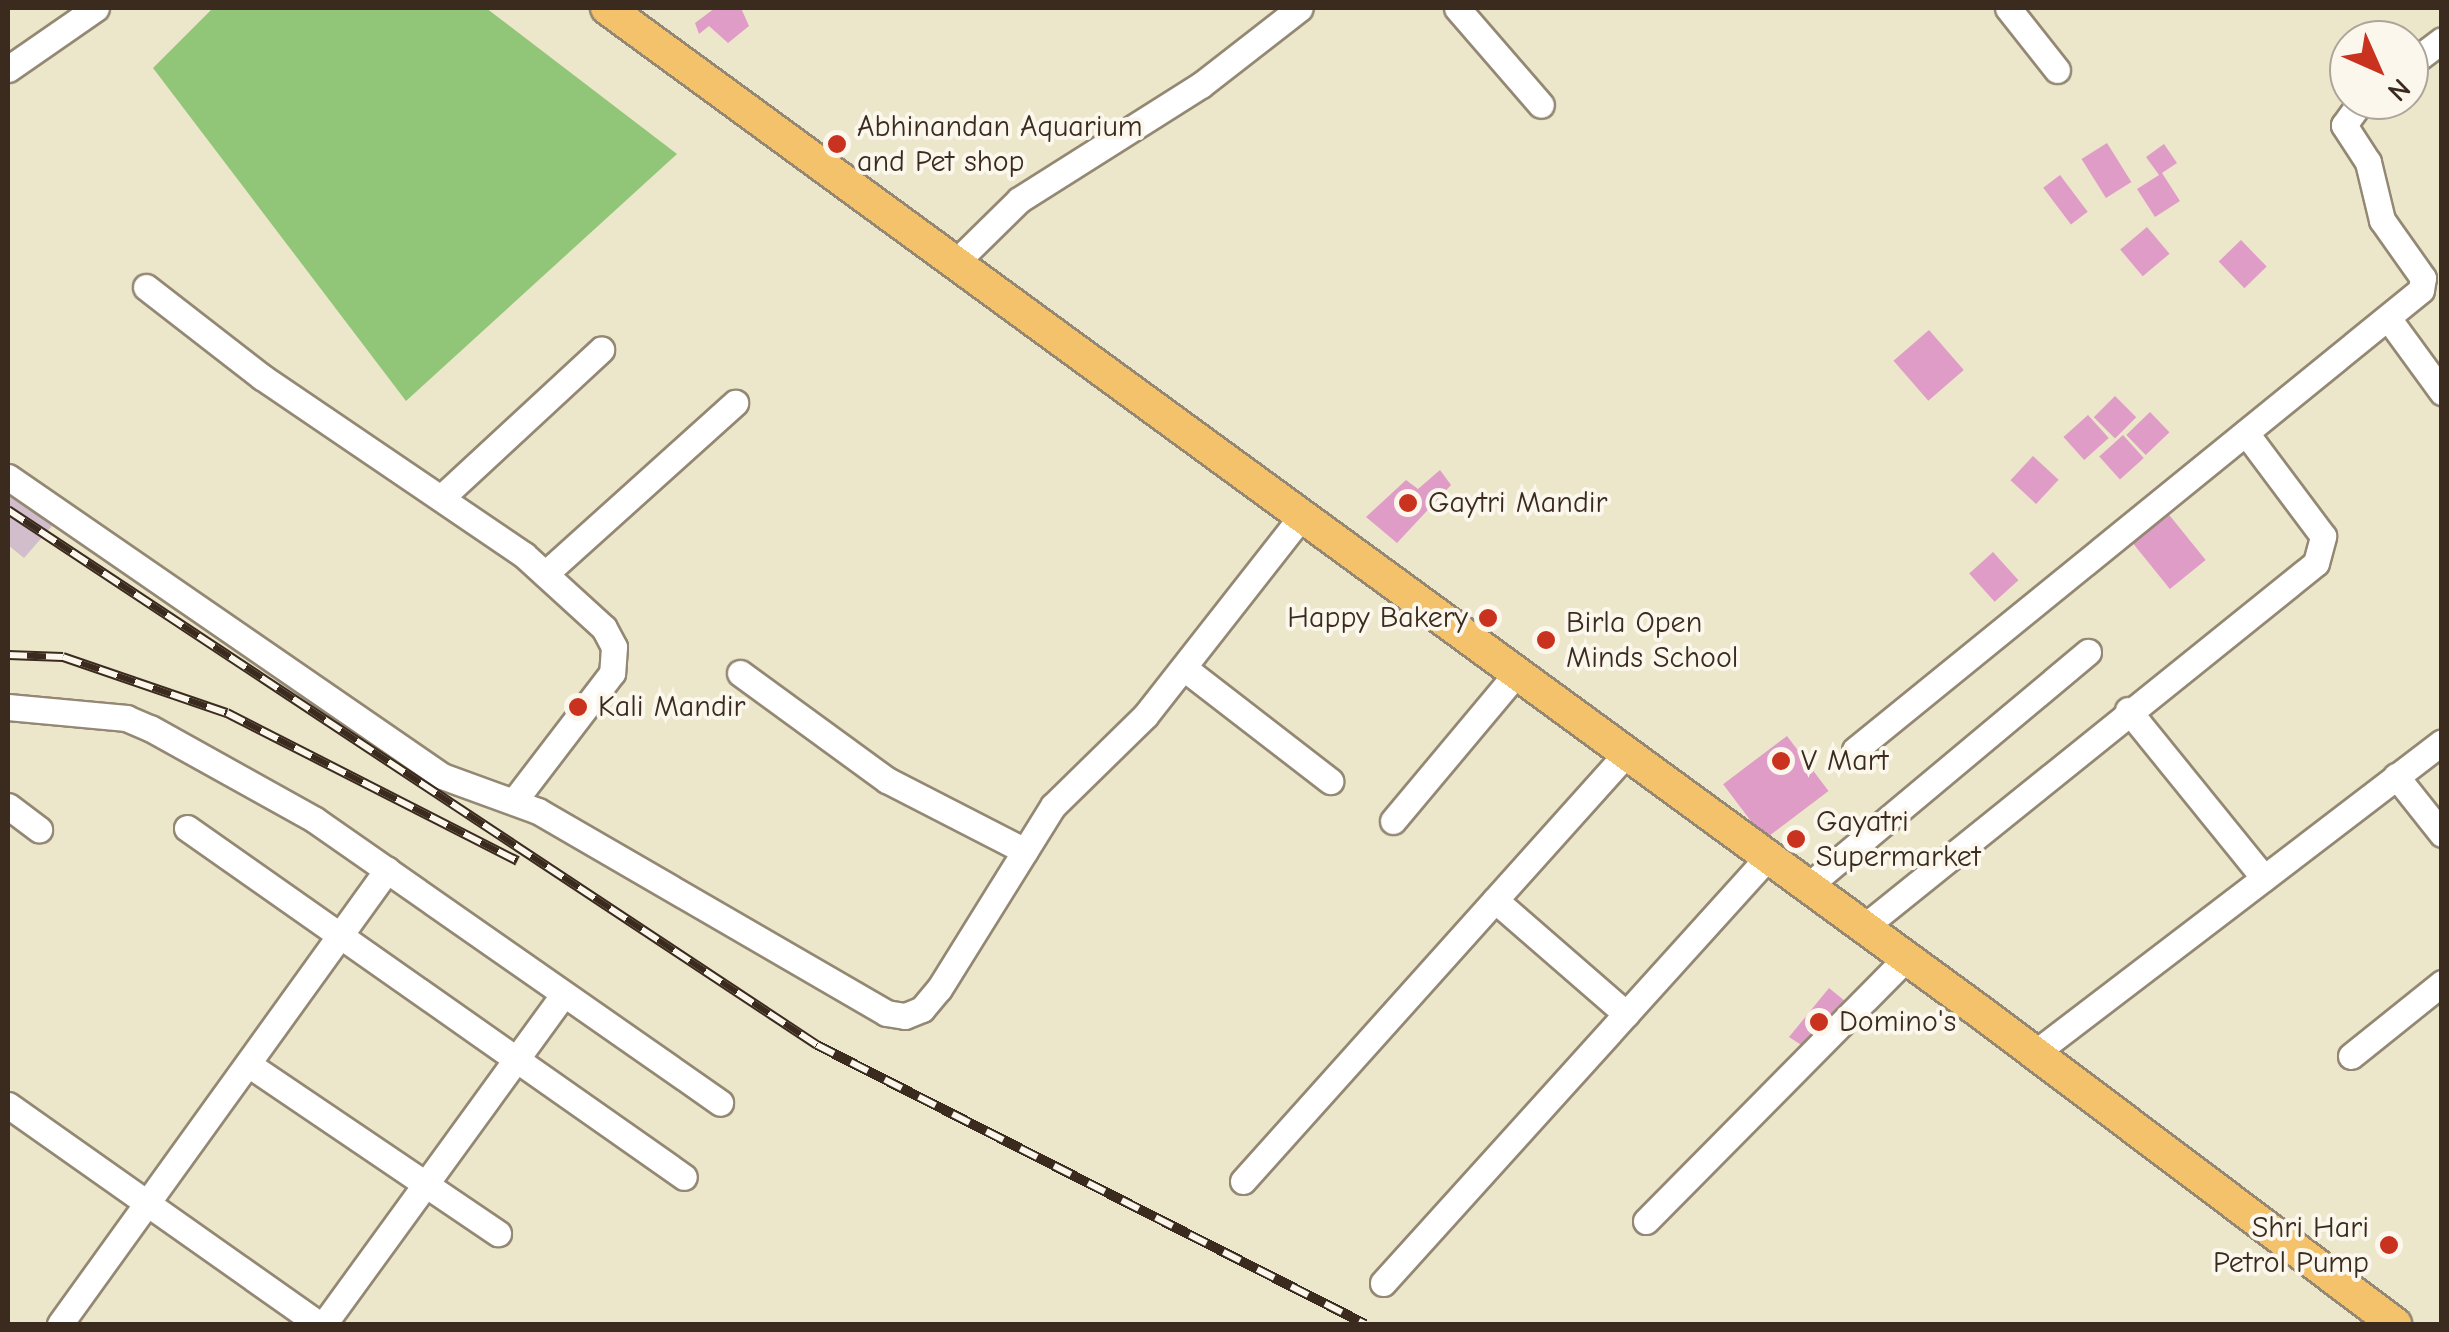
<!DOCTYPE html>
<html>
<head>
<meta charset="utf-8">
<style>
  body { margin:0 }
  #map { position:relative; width:2449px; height:1332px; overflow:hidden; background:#ece7ca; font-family:"Comic Neue",sans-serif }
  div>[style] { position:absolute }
  .industrial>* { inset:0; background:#d1bdcc }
  .green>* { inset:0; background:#91c678 }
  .building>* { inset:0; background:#df9cc7; transform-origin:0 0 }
  .roads { filter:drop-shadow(2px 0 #948874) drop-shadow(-2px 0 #948874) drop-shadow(0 2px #948874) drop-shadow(0 -2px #948874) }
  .minor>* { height:25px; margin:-12.5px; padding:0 12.5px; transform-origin:12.5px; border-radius:12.5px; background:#fff }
  .major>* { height:32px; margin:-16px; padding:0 16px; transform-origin:16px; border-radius:16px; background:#f3c26a }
  .rail>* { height:10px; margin-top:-5px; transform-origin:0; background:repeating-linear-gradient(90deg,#fbf7ec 0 19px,#3b2a1e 0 38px); box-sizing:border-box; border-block:2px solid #3b2a1e }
  .dots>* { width:28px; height:28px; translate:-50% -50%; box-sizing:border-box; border:5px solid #fbf7ec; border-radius:50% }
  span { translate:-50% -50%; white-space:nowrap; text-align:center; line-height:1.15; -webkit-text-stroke:8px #fbf7ec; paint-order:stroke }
  .poi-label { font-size:30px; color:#3b2a1e }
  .left { translate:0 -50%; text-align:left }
  .right { translate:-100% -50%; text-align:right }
  .frame { position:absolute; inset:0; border:10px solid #3b2a1e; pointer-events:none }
  .north { position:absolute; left:2329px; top:20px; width:100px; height:100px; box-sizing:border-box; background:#fbf7ec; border:2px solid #aea59a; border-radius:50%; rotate:135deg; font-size:28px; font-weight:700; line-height:40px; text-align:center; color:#3b2a1e }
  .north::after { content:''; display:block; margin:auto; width:35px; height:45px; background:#c8321e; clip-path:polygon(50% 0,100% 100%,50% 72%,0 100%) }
</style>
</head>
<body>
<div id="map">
  <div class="industrial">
    <i style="clip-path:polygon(8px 489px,52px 526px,24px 558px,8px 545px)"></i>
  </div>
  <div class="green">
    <i style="clip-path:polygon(213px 8px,486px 8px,677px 154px,406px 401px,153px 68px)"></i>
  </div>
  <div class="building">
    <i style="clip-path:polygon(715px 8px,741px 8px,749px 26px,728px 43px,709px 26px,699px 34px,695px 23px)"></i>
    <i style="left:2107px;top:143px;width:46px;height:30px;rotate:58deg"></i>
    <i style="clip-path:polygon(2164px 144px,2177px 163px,2162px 173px,2180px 201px,2155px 217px,2137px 189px,2159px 175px,2146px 157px)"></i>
    <i style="left:2060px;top:175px;width:46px;height:21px;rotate:53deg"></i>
    <i style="left:2147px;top:227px;width:35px;height:35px;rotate:50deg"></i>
    <i style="left:2241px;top:240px;width:37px;height:31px;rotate:46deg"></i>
    <i style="left:1929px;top:330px;width:53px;height:47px;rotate:49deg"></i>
    <i style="left:2115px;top:396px;width:30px;height:30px;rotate:45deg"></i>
    <i style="left:2150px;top:412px;width:28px;height:33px;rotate:46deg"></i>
    <i style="left:2088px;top:415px;width:31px;height:33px;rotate:48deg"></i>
    <i style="left:2123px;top:435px;width:31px;height:32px;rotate:48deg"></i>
    <i style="left:2033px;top:456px;width:35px;height:33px;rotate:43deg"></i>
    <i style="clip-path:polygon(1440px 470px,1451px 485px,1397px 543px,1366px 517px,1406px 480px,1418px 489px)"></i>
    <i style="left:2166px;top:511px;width:63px;height:46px;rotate:51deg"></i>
    <i style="left:1993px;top:552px;width:38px;height:32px;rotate:48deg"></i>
    <i style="left:1787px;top:736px;width:69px;height:80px;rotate:53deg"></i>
    <i style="clip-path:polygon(1829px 988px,1851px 1006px,1809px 1050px,1789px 1037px)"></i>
  </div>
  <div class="roads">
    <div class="minor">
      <i style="left:1457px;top:8px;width:128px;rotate:49.1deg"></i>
      <i style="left:2008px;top:8px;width:79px;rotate:51.7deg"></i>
      <i style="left:2409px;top:65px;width:41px;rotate:-37.1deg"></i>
      <i style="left:8px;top:69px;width:107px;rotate:-34.7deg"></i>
      <i style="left:957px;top:261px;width:87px;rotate:-44.5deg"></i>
      <i style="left:1019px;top:200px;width:215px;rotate:-32.3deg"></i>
      <i style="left:1201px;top:85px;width:125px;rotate:-37.9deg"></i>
      <i style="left:146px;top:287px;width:147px;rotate:37.8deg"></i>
      <i style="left:262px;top:377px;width:317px;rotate:34.2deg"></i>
      <i style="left:524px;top:555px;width:108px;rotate:42.4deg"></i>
      <i style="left:604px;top:628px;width:21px;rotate:62deg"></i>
      <i style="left:614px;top:647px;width:26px;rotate:94deg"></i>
      <i style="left:612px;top:673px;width:161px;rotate:127.4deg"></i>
      <i style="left:2388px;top:318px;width:92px;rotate:53.9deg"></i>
      <i style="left:8px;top:477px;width:527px;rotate:34.56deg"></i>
      <i style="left:442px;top:776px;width:102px;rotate:20deg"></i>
      <i style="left:538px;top:811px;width:402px;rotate:30.1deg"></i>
      <i style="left:886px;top:1013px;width:19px;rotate:9deg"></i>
      <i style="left:905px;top:1016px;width:18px;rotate:-22deg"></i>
      <i style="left:922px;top:1009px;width:26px;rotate:-50deg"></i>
      <i style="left:939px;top:989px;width:216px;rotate:-58.1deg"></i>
      <i style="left:1053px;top:806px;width:129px;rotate:-44.4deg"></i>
      <i style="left:1145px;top:716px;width:253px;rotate:-51.9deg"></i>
      <i style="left:442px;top:497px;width:217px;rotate:-42.8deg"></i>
      <i style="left:545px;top:574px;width:256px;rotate:-42deg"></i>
      <i style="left:1184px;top:668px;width:185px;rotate:37.7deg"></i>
      <i style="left:740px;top:673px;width:182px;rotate:36.1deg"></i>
      <i style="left:887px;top:780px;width:155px;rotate:27.2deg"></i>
      <i style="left:8px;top:707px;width:119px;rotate:5.3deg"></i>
      <i style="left:126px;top:718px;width:26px;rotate:23deg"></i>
      <i style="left:150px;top:728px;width:189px;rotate:29.1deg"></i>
      <i style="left:315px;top:820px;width:494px;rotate:34.9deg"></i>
      <i style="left:2128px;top:710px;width:216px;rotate:51deg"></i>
      <i style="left:1855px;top:750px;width:729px;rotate:-39.1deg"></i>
      <i style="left:2421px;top:290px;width:12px;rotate:-81deg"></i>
      <i style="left:2423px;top:278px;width:71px;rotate:-125.3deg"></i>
      <i style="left:2382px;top:220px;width:60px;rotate:-103.6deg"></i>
      <i style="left:2368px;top:162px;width:44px;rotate:-123deg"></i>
      <i style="left:2344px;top:125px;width:31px;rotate:-54deg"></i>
      <i style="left:2396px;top:776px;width:74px;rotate:51.6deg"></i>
      <i style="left:8px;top:806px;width:39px;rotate:37deg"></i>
      <i style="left:1393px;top:821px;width:192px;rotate:-50.1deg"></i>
      <i style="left:187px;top:828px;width:607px;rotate:35.08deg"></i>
      <i style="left:1808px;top:886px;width:365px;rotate:-39.9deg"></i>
      <i style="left:1495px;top:900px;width:174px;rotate:41deg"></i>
      <i style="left:1864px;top:927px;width:580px;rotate:-38.84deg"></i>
      <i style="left:2316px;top:563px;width:28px;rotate:-75deg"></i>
      <i style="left:2323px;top:536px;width:129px;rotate:-126.8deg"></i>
      <i style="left:2035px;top:1053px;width:512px;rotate:-37.38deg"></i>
      <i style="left:2351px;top:1056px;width:117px;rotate:-38.7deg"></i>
      <i style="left:248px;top:1064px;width:302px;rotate:34.1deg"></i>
      <i style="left:8px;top:1105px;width:380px;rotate:35.2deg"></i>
      <i style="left:1243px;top:1181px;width:574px;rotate:-48.11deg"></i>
      <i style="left:1646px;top:1221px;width:367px;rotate:-45.3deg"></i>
      <i style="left:1383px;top:1283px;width:574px;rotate:-47.89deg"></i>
      <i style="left:60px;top:1324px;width:560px;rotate:-54.24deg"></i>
      <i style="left:324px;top:1324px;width:407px;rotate:-54deg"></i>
    </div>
    <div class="major">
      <i style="left:607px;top:8px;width:1700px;rotate:36.17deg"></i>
      <i style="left:1979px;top:1011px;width:521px;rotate:36.96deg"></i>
    </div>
  </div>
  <div class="rail">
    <i style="left:8px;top:510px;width:970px;rotate:33.48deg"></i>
    <i style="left:817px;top:1045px;width:615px;rotate:26.98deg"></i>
    <i style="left:8px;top:655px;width:55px;rotate:2.1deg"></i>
    <i style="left:63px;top:657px;width:173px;rotate:18.9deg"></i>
    <i style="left:227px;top:713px;width:326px;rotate:27deg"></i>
  </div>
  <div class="dots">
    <i style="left:837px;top:144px;background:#c8321e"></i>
    <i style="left:1408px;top:503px;background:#c8321e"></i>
    <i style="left:1488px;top:618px;background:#c8321e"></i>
    <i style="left:1546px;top:640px;background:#c8321e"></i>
    <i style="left:578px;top:707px;background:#c8321e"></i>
    <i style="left:1781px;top:761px;background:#c8321e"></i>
    <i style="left:1796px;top:839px;background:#c8321e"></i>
    <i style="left:1819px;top:1022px;background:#c8321e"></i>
    <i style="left:2389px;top:1245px;background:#c8321e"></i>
  </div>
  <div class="poi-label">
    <span class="left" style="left:857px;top:144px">Abhinandan Aquarium<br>and Pet shop</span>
    <span class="left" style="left:1428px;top:503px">Gaytri Mandir</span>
    <span class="right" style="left:1468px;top:618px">Happy Bakery</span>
    <span class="left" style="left:1566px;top:640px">Birla Open<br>Minds School</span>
    <span class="left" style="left:598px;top:707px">Kali Mandir</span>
    <span class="left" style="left:1801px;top:761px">V Mart</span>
    <span class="left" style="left:1816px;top:839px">Gayatri<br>Supermarket</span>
    <span class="left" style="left:1839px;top:1022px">Domino's</span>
    <span class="right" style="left:2369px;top:1245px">Shri Hari<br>Petrol Pump</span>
  </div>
  <div class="frame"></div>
  <div class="north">N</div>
</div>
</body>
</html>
